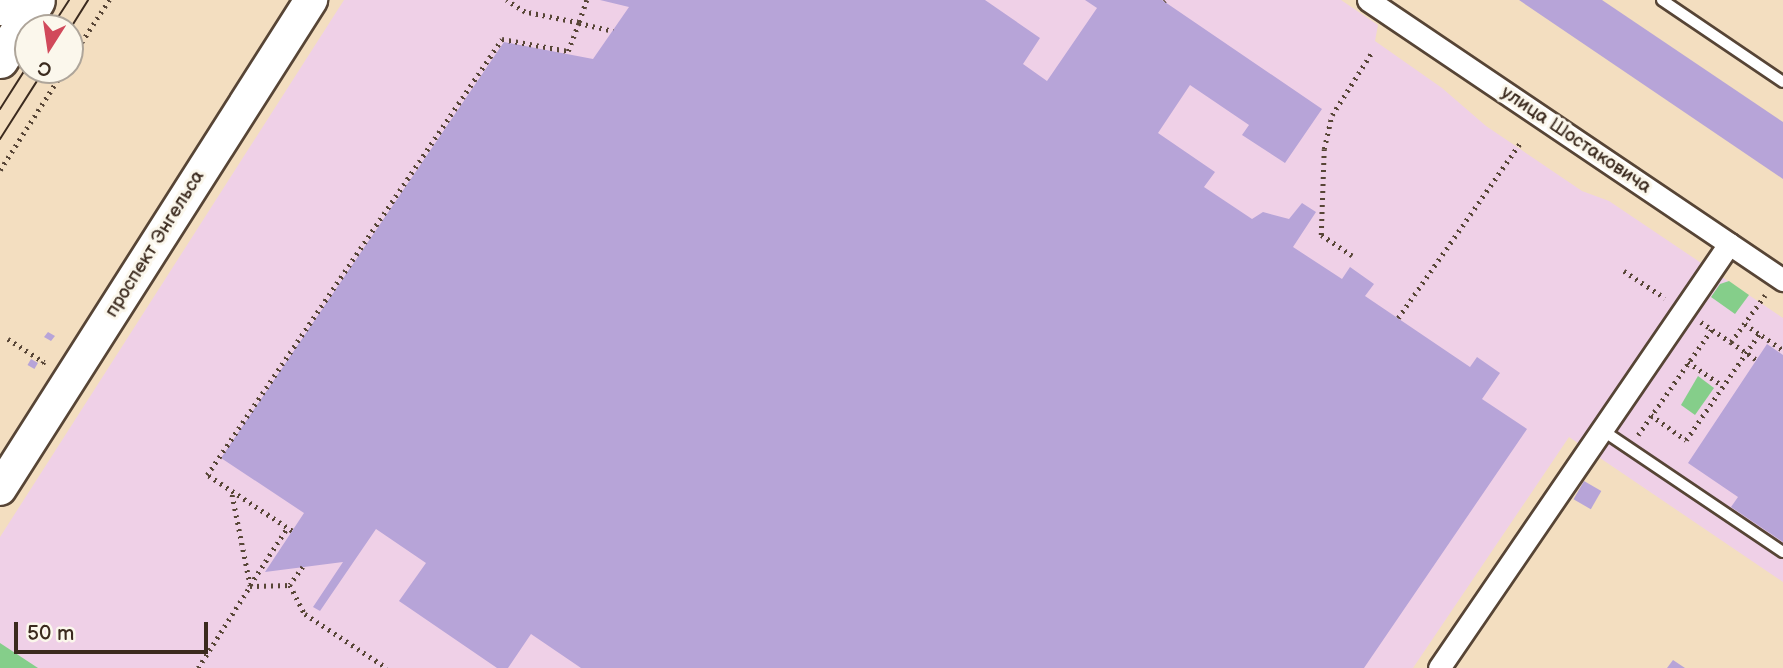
<!DOCTYPE html>
<html>
<head>
<meta charset="utf-8">
<style>
  body { margin:0 }
  #map { position:relative; width:1783px; height:668px; overflow:hidden; background:#f3dec0; font-family:"Balsamiq Sans",sans-serif }
  div>[style] { position:absolute }
  .built>* { inset:0; background:#efd0e7 }
  .green>* { inset:0; background:#85ce8a }
  .building>* { inset:0; background:#b7a4d8; transform-origin:0 0 }
  .path>* { height:4.5px; margin-top:-2.25px; transform-origin:0; background:repeating-linear-gradient(90deg,#574536 0 2px,transparent 0 7px) }
  .roads { filter:drop-shadow(2px 0 #574536) drop-shadow(-2px 0 #574536) drop-shadow(0 2px #574536) drop-shadow(0 -2px #574536) }
  .service>* { height:10px; margin:-5px; padding:0 5px; transform-origin:5px; border-radius:5px; background:#fff }
  .minor>* { height:21px; margin:-10.5px; padding:0 10.5px; transform-origin:10.5px; border-radius:10.5px; background:#fff }
  .secondary>* { height:32px; margin:-16px; padding:0 16px; transform-origin:16px; border-radius:16px; background:#fff }
  .primary>* { height:35px; margin:-17.5px; padding:0 17.5px; transform-origin:17.5px; border-radius:17.5px; background:#fff }
  .tram>* { height:2px; margin:-1px; padding:0 1px; transform-origin:1px; border-radius:1px; background:#3b2a1e }
  span { translate:-50% -50%; white-space:nowrap; text-align:center; line-height:1.15; -webkit-text-stroke:6px #fbf7ec; paint-order:stroke }
  .street-label { font-size:19px; color:#3b2a1e }
  .north { position:absolute; left:14px; top:14px; width:70px; height:70px; box-sizing:border-box; background:#fbf7ec; border:2px solid #aea59a; border-radius:50%; rotate:192deg; font-size:19px; font-weight:700; line-height:28px; text-align:center; color:#3b2a1e }
  .north::after { content:''; display:block; margin:auto; width:24px; height:32px; background:#d1495b; clip-path:polygon(50% 0,100% 100%,50% 72%,0 100%) }
  .scale { position:absolute; left:14px; top:622px; width:194px; height:32px; box-sizing:border-box; border:4px solid #3b2a1e; border-top:0; padding-left:9px; font-size:21px; line-height:24px; white-space:nowrap; color:#3b2a1e; -webkit-text-stroke:5px #fbf7ec; paint-order:stroke }
</style>
</head>
<body>
<div id="map">
  <div class="built">
    <i style="clip-path:polygon(344px 0,1341px 0,1378px 25px,1375px 41px,1442px 88px,1486px 126px,1582px 191px,1609px 201px,1783px 318px,1783px 582px,1569px 437px,1413px 668px,0 668px,0 537px)"></i>
  </div>
  <div class="green">
    <i style="clip-path:polygon(1729px 281px,1749px 295px,1735px 314px,1711px 297px,1720px 284px)"></i>
    <i style="clip-path:polygon(1698px 376px,1714px 388px,1695px 415px,1681px 405px)"></i>
    <i style="clip-path:polygon(0 643px,38px 668px,0 668px)"></i>
  </div>
  <div class="building">
    <i style="clip-path:polygon(600px 0,985px 0,1040px 38px,1023px 64px,1047px 81px,1097px 8px,1085px 0,1162px 0,1322px 109px,1285px 163px,1242px 135px,1249px 125px,1190px 85px,1158px 133px,1215px 172px,1204px 187px,1252px 219px,1263px 212px,1289px 219px,1302px 203px,1316px 212px,1293px 247px,1342px 279px,1350px 267px,1374px 284px,1365px 296px,1470px 367px,1477px 357px,1500px 373px,1482px 399px,1527px 429px,1364px 668px,581px 668px,531px 634px,508px 668px,497px 668px,399px 601px,426px 563px,376px 529px,320px 611px,313px 607px,343px 562px,265px 572px,304px 513px,221px 458px,504px 42px,593px 59px,629px 7px)"></i>
    <i style="clip-path:polygon(1519px 0,1602px 0,1783px 122px,1783px 179px)"></i>
    <i style="clip-path:polygon(48px 332px,55px 336px,51px 341px,44px 337px)"></i>
    <i style="clip-path:polygon(1767px 344px,1783px 355px,1783px 542px,1731px 507px,1738px 497px,1688px 463px)"></i>
    <i style="left:31px;top:359px;width:8px;height:7px;rotate:30deg"></i>
    <i style="left:1584px;top:481px;width:20px;height:21px;rotate:30deg"></i>
    <i style="clip-path:polygon(1673px 660px,1685px 668px,1667px 668px)"></i>
  </div>
  <div class="path">
    <i style="left:587px;top:0;width:24px;rotate:109deg"></i>
    <i style="left:579px;top:23px;width:35px;rotate:13deg"></i>
    <i style="left:1164px;top:1px;width:1px;rotate:-45deg"></i>
    <i style="left:70px;top:60px;width:72px;rotate:-57deg"></i>
    <i style="left:0;top:170px;width:119px;rotate:-57.4deg"></i>
    <i style="left:1352px;top:256px;width:37px;rotate:-146deg"></i>
    <i style="left:1321px;top:235px;width:86px;rotate:-88deg"></i>
    <i style="left:1324px;top:149px;width:35px;rotate:-77deg"></i>
    <i style="left:1332px;top:115px;width:75px;rotate:-57.6deg"></i>
    <i style="left:1624px;top:271px;width:49px;rotate:33.4deg"></i>
    <i style="left:1398px;top:318px;width:213px;rotate:-55.1deg"></i>
    <i style="left:1701px;top:322px;width:36px;rotate:34deg"></i>
    <i style="left:1731px;top:342px;width:58px;rotate:-54.1deg"></i>
    <i style="left:1745px;top:324px;width:46px;rotate:34.4deg"></i>
    <i style="left:8px;top:339px;width:43px;rotate:32.6deg"></i>
    <i style="left:44px;top:362px;width:4px;rotate:117deg"></i>
    <i style="left:1731px;top:342px;width:32px;rotate:35deg"></i>
    <i style="left:1688px;top:362px;width:42px;rotate:34.4deg"></i>
    <i style="left:1651px;top:415px;width:43px;rotate:35.5deg"></i>
    <i style="left:1686px;top:440px;width:129px;rotate:-55.4deg"></i>
    <i style="left:1638px;top:435px;width:129px;rotate:-55.1deg"></i>
    <i style="left:292px;top:531px;width:102px;rotate:-146.6deg"></i>
    <i style="left:207px;top:475px;width:526px;rotate:-55.92deg"></i>
    <i style="left:502px;top:39px;width:67px;rotate:10.3deg"></i>
    <i style="left:568px;top:51px;width:30px;rotate:-69deg"></i>
    <i style="left:579px;top:23px;width:55px;rotate:-168.5deg"></i>
    <i style="left:525px;top:12px;width:22px;rotate:-148deg"></i>
    <i style="left:303px;top:567px;width:22px;rotate:126deg"></i>
    <i style="left:290px;top:585px;width:33px;rotate:63deg"></i>
    <i style="left:305px;top:614px;width:98px;rotate:33.4deg"></i>
    <i style="left:250px;top:585px;width:68px;rotate:-57deg"></i>
    <i style="left:250px;top:586px;width:40px;rotate:-1.4deg"></i>
    <i style="left:198px;top:668px;width:97px;rotate:-57.6deg"></i>
    <i style="left:250px;top:586px;width:97px;rotate:-101.3deg"></i>
  </div>
  <div class="roads">
    <div class="service">
      <i style="left:1662px;top:0;width:146px;rotate:34.1deg"></i>
      <i style="left:1602px;top:430px;width:218px;rotate:34deg"></i>
    </div>
    <div class="minor">
      <i style="left:1368px;top:0;width:501px;rotate:34.01deg"></i>
      <i style="left:1439px;top:668px;width:514px;rotate:-55.63deg"></i>
    </div>
    <div class="secondary">
      <i style="left:0;top:489px;width:580px;rotate:-57.54deg"></i>
    </div>
    <div class="primary">
      <i style="left:0;top:7px;width:9px;rotate:-54deg"></i>
      <i style="left:0;top:60px;width:70px;rotate:-58.3deg"></i>
    </div>
  </div>
  <div class="tram">
    <i style="left:51px;top:28px;width:33px;rotate:-57deg"></i>
    <i style="left:70px;top:29px;width:34px;rotate:-58deg"></i>
    <i style="left:0;top:109px;width:52px;rotate:-57.5deg"></i>
    <i style="left:0;top:139px;width:82px;rotate:-57.5deg"></i>
  </div>
  <div class="street-label">
    <span style="left:1576px;top:140px;rotate:34deg">улица Шостаковича</span>
    <span style="left:155px;top:244px;rotate:-58deg">проспект Энгельса</span>
  </div>
  <div class="north">С</div>
  <div class="scale">50 m</div>
</div>
</body>
</html>
